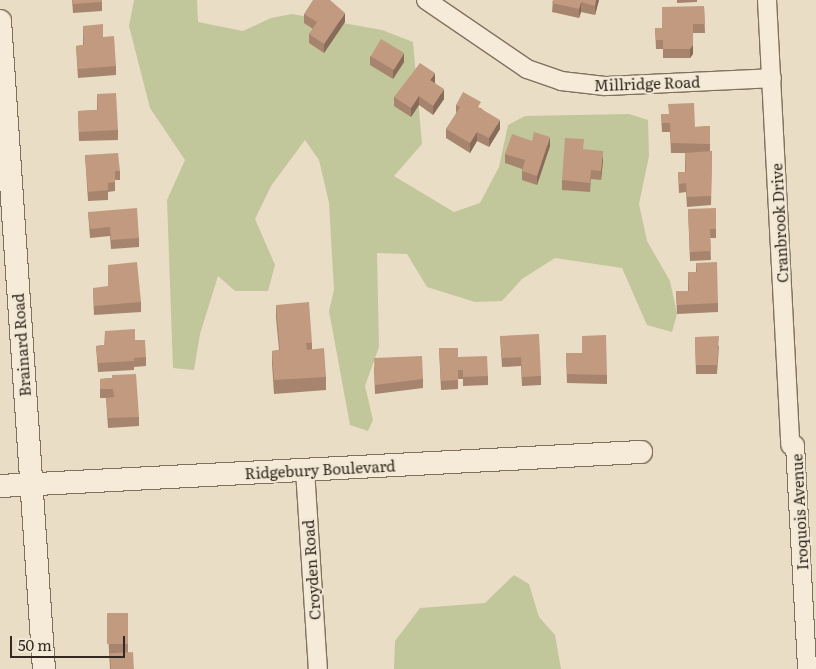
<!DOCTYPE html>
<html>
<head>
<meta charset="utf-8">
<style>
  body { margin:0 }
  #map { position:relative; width:816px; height:669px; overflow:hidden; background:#e9ddc6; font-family:Literata,serif }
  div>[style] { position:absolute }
  .green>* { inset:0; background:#c2c69b }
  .roads { filter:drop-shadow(1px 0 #82705e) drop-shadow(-1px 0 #82705e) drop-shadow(0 1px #82705e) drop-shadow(0 -1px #82705e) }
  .minor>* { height:18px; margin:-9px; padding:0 9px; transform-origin:9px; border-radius:9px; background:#f5ebd8 }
  .tertiary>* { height:22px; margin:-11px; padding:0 11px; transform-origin:11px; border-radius:11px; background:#f5ebd8 }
  .wall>* { inset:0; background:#a7846e }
  .shaded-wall>* { inset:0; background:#886c5a }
  .building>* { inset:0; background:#c29a80; transform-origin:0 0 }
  span { translate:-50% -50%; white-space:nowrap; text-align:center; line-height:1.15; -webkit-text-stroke:4.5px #f1e8d5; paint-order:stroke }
  .street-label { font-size:15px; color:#342920 }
  .scale { position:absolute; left:10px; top:636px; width:115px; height:22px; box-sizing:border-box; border:2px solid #342920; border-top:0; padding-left:6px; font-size:15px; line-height:18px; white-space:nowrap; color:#342920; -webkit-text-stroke:4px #f1e8d5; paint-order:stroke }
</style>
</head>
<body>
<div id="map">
  <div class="green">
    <i style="clip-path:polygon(134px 0,197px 0,198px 22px,243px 31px,271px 18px,292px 14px,382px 30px,413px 42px,422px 144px,394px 176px,454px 212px,480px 203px,499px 167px,508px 125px,525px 116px,629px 114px,648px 120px,649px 156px,639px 204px,647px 241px,670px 281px,677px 314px,672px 332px,647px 325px,622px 268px,555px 258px,522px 279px,502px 301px,475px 302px,427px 287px,407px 254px,377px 253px,379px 347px,365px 386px,373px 420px,368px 431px,350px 425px,329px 311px,334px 290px,329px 203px,319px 160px,305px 140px,271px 186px,255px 219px,275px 265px,268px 291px,235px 291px,218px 276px,200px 334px,194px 370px,173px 368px,167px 200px,185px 160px,150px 108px,129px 26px)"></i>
    <i style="clip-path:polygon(514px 575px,529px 584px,539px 617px,555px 635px,561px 669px,394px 669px,395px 641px,420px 608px,485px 603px)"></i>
  </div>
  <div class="roads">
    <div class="minor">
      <i style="left:426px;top:0;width:122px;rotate:34.3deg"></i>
      <i style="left:527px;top:69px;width:36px;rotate:19deg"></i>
      <i style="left:561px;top:81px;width:44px;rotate:6.5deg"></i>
      <i style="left:605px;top:86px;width:167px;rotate:-2.7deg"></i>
      <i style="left:767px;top:0;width:446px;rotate:87deg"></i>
      <i style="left:795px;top:445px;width:224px;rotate:86.9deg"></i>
      <i style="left:305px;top:470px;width:199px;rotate:86.3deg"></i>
    </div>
    <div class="tertiary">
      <i style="left:0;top:21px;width:649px;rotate:86.12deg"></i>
      <i style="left:0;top:486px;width:642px;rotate:-3.04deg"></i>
    </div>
  </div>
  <div class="wall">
    <i style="clip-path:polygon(72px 0,102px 0,102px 11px,73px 13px)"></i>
    <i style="clip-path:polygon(553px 0,599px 0,595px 15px,581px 12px,579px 18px,552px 12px)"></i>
    <i style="clip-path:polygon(677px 0,697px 0,697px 2px,677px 3px)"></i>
    <i style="clip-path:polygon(704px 6px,705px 33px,693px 33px,693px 54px,690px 58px,663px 58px,663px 49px,656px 49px,655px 28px,662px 28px)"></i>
    <i style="clip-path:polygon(304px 14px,345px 22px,324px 53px,309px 43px,309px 34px,313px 29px,304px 23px)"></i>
    <i style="clip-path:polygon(83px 26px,103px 37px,116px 66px,116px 75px,78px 78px,76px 46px,83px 45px)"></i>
    <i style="clip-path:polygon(370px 56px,404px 62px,393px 79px,370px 65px)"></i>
    <i style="clip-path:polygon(435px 82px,435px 83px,444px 99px,433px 115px,419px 105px,411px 117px,394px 106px,394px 97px)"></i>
    <i style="clip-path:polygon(97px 94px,118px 130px,118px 140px,79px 141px,78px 111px,97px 110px)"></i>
    <i style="clip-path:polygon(456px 105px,481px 108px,500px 129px,489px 147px,477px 141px,470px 153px,446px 138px,446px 129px,456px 114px)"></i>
    <i style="clip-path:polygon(661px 114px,695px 127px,710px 126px,710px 151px,712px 151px,711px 205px,687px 207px,686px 192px,679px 193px,678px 172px,685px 172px,685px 153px,671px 153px,670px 132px,662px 132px)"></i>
    <i style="clip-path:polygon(532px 141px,550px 146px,537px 185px,522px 180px,522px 169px,505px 163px,505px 154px)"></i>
    <i style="clip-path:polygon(584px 150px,603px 160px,601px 180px,591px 179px,590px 192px,562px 190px,562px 180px)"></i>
    <i style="clip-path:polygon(85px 155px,120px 171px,120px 180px,115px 180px,115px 191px,108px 192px,108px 200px,88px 201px)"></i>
    <i style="clip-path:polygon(688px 209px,716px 229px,716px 238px,710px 238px,711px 260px,690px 261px)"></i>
    <i style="clip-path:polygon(88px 212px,139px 238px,139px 247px,111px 249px,110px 236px,90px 238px)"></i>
    <i style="clip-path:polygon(696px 263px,718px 303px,718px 312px,677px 314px,676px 291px,688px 291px,688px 272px,696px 272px)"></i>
    <i style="clip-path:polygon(93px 288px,141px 302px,141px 312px,94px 315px)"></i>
    <i style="clip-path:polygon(276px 305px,312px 343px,312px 349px,326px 377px,326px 390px,274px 394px,272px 364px,272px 351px,279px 350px,276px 318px)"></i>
    <i style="clip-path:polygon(500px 336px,541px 376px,541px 385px,522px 386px,521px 366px,502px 367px)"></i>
    <i style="clip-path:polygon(695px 337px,719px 346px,717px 374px,696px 374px)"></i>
    <i style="clip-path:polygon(135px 340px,146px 357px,146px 366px,134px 367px,134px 370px,98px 372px,96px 346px,104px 345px)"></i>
    <i style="clip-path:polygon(439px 348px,458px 357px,488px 376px,488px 385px,463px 386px,463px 379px,458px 379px,458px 389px,441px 390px)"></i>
    <i style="clip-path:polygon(566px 353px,607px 375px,607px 384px,567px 383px)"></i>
    <i style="clip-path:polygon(374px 367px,423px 379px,423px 388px,375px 394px)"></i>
    <i style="clip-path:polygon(112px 378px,139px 417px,139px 426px,108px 428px,106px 398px,100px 398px,100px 379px)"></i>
    <i style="clip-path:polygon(128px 613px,128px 653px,134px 669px,110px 669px,107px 615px)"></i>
  </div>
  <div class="shaded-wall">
    <i style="clip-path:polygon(596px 0,599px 0,595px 15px,595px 6px)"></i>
    <i style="clip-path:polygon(581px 2px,581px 12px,579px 18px,579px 9px)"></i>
    <i style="clip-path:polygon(345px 13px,345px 22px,324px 53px,324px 44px)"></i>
    <i style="clip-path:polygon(693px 45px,693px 54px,690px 58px,690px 49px)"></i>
    <i style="clip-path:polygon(404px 53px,404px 62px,393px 79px,393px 70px)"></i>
    <i style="clip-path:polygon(435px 73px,435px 82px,430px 89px,430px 80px)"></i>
    <i style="clip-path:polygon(444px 89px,444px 99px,433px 115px,433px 106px)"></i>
    <i style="clip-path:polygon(419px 96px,419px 105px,411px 117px,411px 108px)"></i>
    <i style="clip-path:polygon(500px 120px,500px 129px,489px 147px,489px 138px)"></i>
    <i style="clip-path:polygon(477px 132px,477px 141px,470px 153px,470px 143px)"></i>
    <i style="clip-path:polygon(550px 137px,550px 146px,537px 185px,537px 176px)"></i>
    <i style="clip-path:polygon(603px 151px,603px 160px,601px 180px,601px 171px)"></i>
  </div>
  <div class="building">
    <i style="clip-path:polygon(72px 0,102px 0,102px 2px,73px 4px)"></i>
    <i style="clip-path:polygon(313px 0,330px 0,345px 13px,324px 44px,309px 34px,317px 22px,304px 14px)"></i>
    <i style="clip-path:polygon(553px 0,596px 0,595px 6px,581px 2px,579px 9px,552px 3px)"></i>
    <i style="clip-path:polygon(704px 6px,705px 24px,693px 24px,693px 45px,690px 49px,663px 49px,663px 40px,656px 40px,655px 28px,662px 28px,662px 7px)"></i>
    <i style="clip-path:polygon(103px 24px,103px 37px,114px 36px,116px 66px,78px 69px,76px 46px,84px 45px,83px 26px)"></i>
    <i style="left:381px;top:39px;width:27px;height:20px;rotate:31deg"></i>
    <i style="clip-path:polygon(420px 63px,435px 73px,430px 80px,444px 89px,433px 106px,419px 96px,411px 108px,394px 97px)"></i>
    <i style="clip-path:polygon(463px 92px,481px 102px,478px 107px,500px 120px,489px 138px,477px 132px,470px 143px,446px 129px,460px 107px,456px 105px)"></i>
    <i style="clip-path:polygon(116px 93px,118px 130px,79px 132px,78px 111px,98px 110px,97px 94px)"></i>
    <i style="clip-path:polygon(694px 103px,695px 127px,710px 126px,710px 144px,671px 143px,670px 123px,662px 123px,661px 114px,669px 114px,668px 104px)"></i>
    <i style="clip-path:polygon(534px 132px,550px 137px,537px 176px,522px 171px,525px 160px,505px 154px,512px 134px,532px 141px)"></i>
    <i style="clip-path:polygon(565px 138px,584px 139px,583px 149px,603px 151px,601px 171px,591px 170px,590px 183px,562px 180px)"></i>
    <i style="clip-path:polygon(712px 151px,711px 196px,687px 197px,686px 183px,679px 184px,678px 172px,686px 172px,685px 153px)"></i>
    <i style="clip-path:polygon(118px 153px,120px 171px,115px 171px,115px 182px,108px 183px,108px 190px,88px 192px,85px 155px)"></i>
    <i style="clip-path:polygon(137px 208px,139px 238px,111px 240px,110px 227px,90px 229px,88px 212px)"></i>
    <i style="clip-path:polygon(716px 208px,716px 229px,710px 229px,711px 251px,690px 252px,688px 209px)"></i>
    <i style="clip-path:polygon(137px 262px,141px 302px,94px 306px,93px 288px,108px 286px,108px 265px)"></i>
    <i style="clip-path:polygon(717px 262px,718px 303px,677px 305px,676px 291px,689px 291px,688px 272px,697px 272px,696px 263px)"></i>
    <i style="clip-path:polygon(309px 302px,312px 343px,306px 343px,307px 350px,324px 348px,326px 377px,274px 380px,272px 351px,280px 350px,276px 305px)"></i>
    <i style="clip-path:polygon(135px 329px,135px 340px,145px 340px,146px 357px,134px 358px,134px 361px,98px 363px,96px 346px,104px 345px,105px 331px)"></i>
    <i style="clip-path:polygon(539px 334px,541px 376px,522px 377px,521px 357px,502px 358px,500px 336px)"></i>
    <i style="clip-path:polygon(606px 335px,607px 375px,567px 374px,566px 353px,582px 353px,582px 336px)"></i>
    <i style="clip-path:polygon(719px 336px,717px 365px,696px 365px,695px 337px)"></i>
    <i style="clip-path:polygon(439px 348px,458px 348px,458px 357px,487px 356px,488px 376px,463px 377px,463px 370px,458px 370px,458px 380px,441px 381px)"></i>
    <i style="clip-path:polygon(422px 356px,423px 379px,375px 385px,374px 358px)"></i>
    <i style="clip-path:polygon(136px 374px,139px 417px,108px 418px,106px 398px,114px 397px,113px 389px,100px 389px,100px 379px,112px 378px,112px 375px)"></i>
    <i style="left:128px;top:613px;width:31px;height:21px;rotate:90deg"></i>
    <i style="left:133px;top:652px;width:17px;height:23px;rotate:87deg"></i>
  </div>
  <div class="street-label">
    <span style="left:647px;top:83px;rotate:-2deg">Millridge Road</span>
    <span style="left:779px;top:223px;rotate:-93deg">Cranbrook Drive</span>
    <span style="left:21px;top:345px;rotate:-94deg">Brainard Road</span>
    <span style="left:320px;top:469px;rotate:-3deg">Ridgebury Boulevard</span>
    <span style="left:799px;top:512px;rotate:-93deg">Iroquois Avenue</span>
    <span style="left:311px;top:570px;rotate:-94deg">Croyden Road</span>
  </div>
  <div class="scale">50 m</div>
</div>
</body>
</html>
